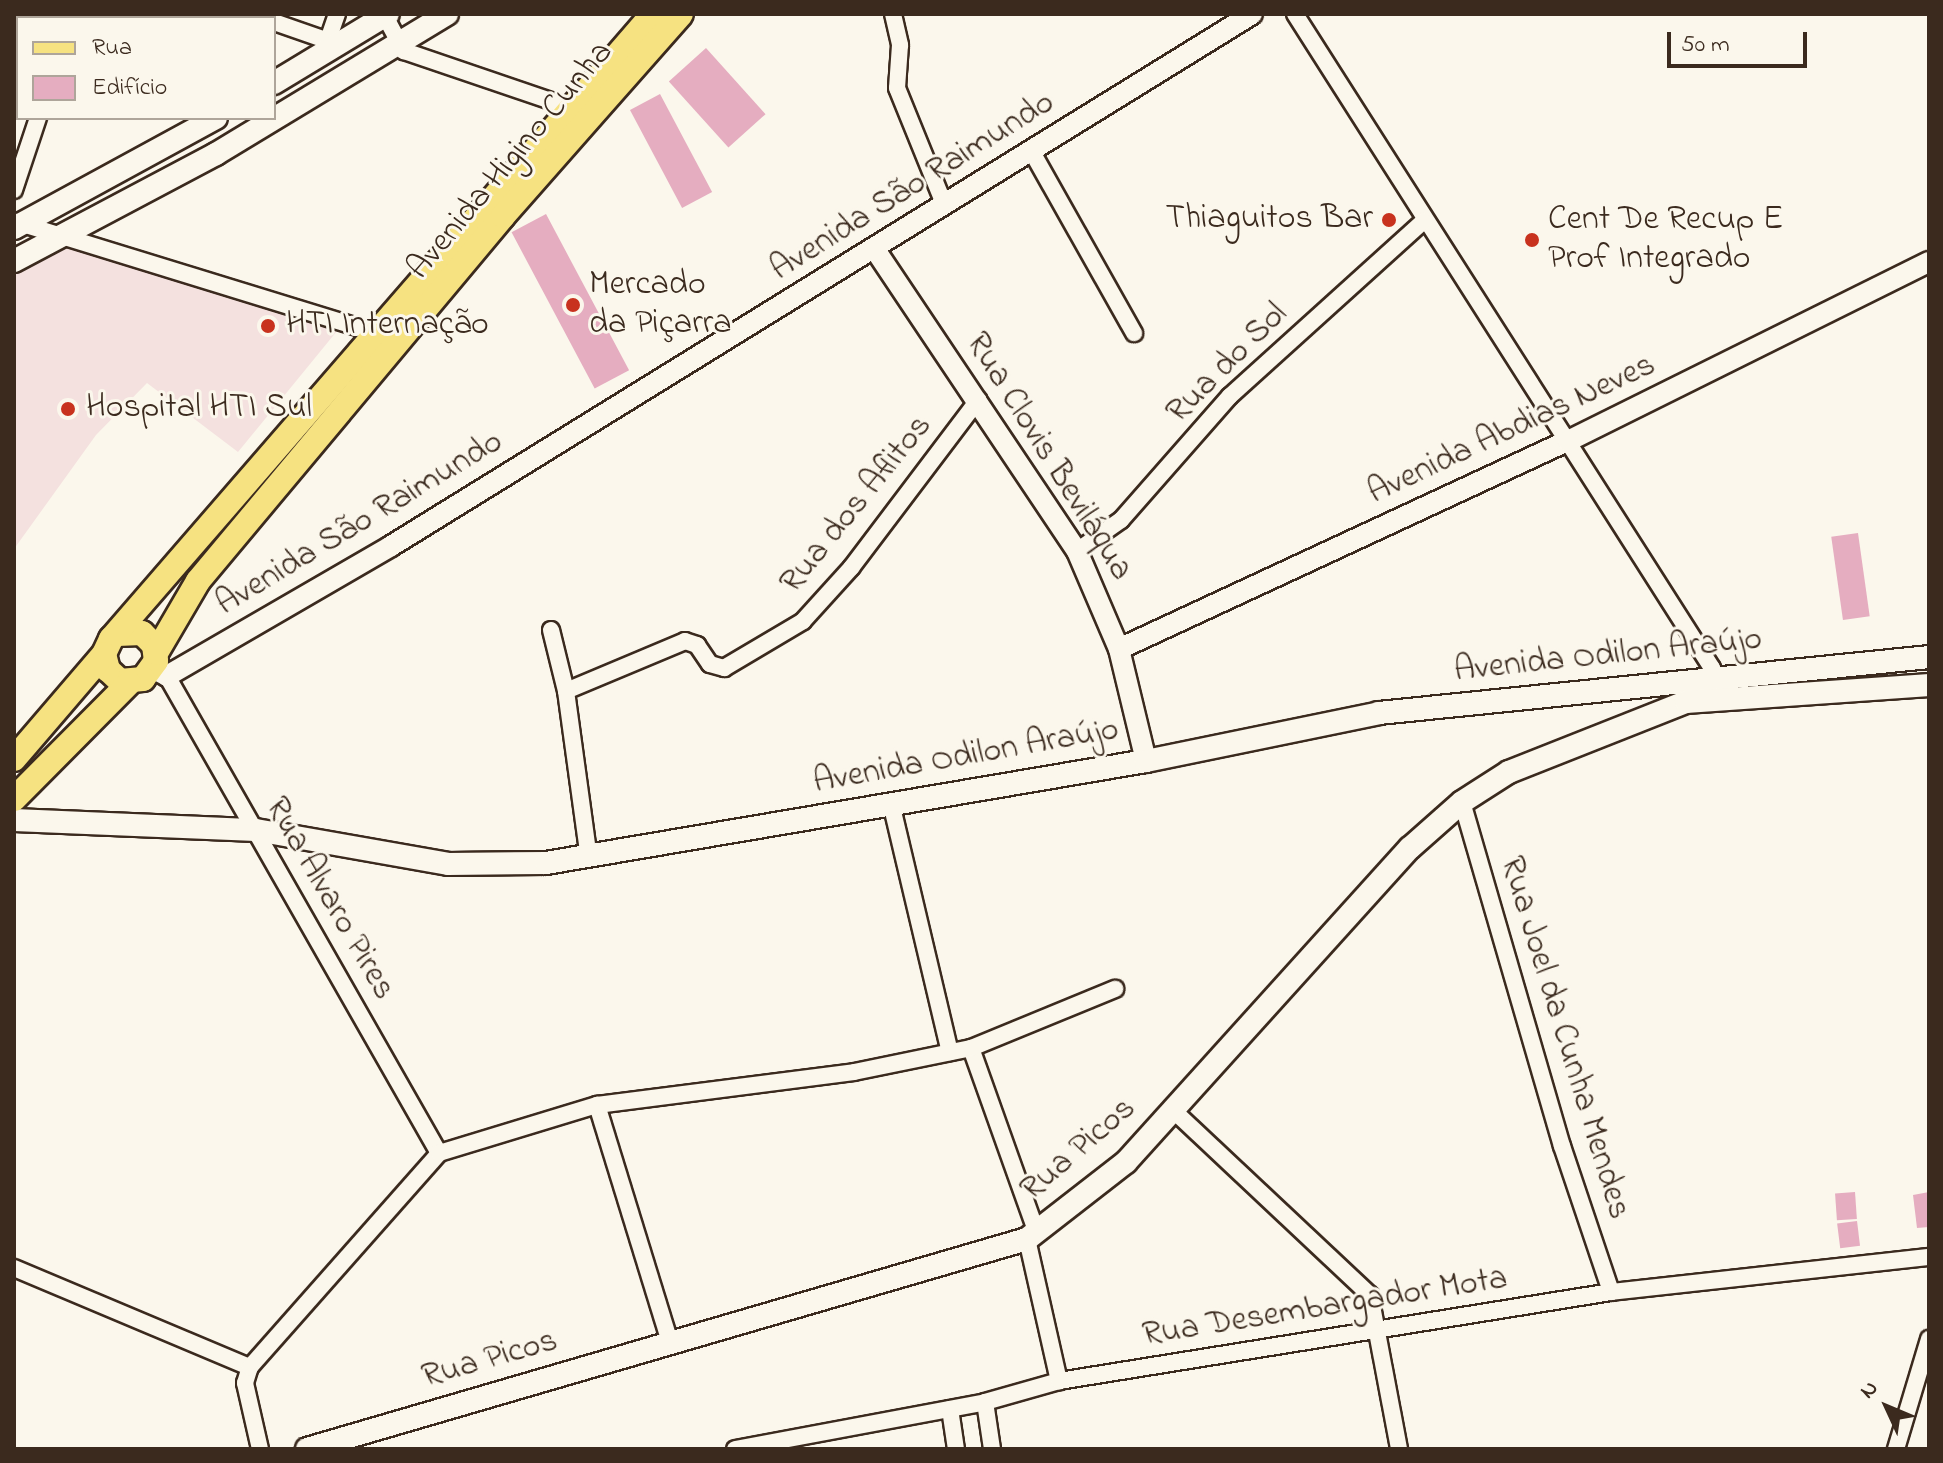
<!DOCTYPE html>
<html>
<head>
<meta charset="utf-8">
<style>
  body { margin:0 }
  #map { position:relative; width:1943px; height:1463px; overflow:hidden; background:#fbf7ec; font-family:"Indie Flower",sans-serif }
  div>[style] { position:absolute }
  .built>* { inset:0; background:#f4e1df }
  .building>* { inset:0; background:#e5adc0; transform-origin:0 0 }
  .roads { filter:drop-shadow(2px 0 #3b2a1e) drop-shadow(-2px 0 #3b2a1e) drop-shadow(0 2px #3b2a1e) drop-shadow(0 -2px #3b2a1e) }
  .minor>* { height:16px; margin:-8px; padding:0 8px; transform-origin:8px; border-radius:8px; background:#fbf7ec }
  .tertiary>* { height:20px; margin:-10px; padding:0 10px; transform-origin:10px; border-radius:10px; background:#fbf7ec }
  .secondary>* { height:22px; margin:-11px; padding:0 11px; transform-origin:11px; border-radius:11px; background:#fbf7ec }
  .primary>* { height:24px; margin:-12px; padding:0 12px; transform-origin:12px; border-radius:12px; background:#f6e281 }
  .dots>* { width:22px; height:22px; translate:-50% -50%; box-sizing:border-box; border:4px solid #fbf7ec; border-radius:50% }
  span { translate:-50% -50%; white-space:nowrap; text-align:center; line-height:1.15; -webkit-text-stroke:6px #fbf7ec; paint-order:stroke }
  .street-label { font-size:34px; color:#3b2a1e }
  .poi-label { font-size:34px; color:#3b2a1e }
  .right { translate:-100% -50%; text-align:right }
  .left { translate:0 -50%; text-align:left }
  .frame { position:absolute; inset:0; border:16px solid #3b2a1e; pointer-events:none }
  .legend { position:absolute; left:16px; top:16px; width:260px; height:104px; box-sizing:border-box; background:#fbf7ec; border:2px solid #aea59a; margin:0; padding:10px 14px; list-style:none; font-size:24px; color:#3b2a1e }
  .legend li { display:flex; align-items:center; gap:16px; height:40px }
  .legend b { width:40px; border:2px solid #aea59a }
  .north { position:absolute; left:1847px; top:1367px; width:80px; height:80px; -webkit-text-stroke:6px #fbf7ec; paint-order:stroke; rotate:314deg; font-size:22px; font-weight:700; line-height:32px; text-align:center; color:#3b2a1e }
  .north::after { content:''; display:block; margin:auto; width:28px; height:36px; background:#3b2a1e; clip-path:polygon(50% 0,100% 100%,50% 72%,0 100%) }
  .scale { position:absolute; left:1667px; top:32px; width:140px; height:36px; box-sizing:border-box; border:4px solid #3b2a1e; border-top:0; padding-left:10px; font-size:24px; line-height:28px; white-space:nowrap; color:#3b2a1e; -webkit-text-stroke:6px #fbf7ec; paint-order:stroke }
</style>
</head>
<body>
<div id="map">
  <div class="built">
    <i style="clip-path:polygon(67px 231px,346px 320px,238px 452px,147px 383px,96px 435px,14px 549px,14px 258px)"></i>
  </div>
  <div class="building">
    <i style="left:706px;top:48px;width:89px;height:50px;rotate:48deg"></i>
    <i style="left:660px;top:94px;width:111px;height:34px;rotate:62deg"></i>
    <i style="left:546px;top:214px;width:177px;height:39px;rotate:62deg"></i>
    <i style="left:1858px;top:533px;width:84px;height:27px;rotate:82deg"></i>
    <i style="left:1855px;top:1192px;width:27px;height:20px;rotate:86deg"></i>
    <i style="clip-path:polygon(1929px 1192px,1929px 1227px,1917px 1228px,1913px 1195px)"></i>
    <i style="left:1857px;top:1221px;width:25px;height:20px;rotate:83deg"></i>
  </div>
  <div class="roads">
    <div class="minor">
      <i style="left:253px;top:14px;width:12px;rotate:20deg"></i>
      <i style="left:893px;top:14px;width:32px;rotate:77deg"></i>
      <i style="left:900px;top:45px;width:43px;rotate:94deg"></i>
      <i style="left:897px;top:88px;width:127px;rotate:67.9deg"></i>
      <i style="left:1295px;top:14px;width:776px;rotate:57.48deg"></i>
      <i style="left:1712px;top:668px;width:20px;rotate:79deg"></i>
      <i style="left:385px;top:16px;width:40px;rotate:62deg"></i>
      <i style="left:404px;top:51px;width:176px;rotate:18.8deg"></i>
      <i style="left:72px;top:18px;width:4px;rotate:-63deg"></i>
      <i style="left:274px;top:22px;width:67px;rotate:19.2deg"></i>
      <i style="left:328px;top:40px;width:28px;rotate:-71deg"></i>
      <i style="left:1032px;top:152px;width:208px;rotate:60.6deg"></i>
      <i style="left:14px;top:190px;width:76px;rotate:-71.6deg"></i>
      <i style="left:16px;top:222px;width:384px;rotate:17.1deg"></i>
      <i style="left:1077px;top:551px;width:54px;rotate:-35.2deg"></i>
      <i style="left:1121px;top:520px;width:165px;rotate:-48.7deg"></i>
      <i style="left:1230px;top:396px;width:261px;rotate:-42.1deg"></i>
      <i style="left:551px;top:630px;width:63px;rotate:76.2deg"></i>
      <i style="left:566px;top:691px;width:169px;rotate:82.2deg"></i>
      <i style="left:167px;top:676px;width:549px;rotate:60.31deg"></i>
      <i style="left:566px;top:691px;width:129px;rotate:-22.8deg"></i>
      <i style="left:685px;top:641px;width:13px;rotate:18deg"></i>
      <i style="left:697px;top:645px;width:23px;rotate:56deg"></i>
      <i style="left:710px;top:664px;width:15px;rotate:16deg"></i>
      <i style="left:724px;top:668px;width:92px;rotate:-30.7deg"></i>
      <i style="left:803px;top:621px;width:72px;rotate:-47.8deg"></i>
      <i style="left:851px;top:568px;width:211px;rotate:-52.9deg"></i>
      <i style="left:1462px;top:802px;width:358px;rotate:73.8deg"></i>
      <i style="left:1562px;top:1146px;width:154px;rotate:71.4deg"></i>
      <i style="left:891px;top:803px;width:256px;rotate:76.7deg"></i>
      <i style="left:971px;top:1048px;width:196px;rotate:70.4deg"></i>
      <i style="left:597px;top:1105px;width:249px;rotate:72.9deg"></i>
      <i style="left:1174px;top:1111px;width:269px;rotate:43.2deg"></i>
      <i style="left:1370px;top:1295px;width:157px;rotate:79.3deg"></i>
      <i style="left:1027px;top:1239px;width:146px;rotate:77.3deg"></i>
      <i style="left:14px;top:1268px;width:256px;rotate:22.8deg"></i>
      <i style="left:985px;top:1402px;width:48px;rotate:81.5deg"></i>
      <i style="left:950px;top:1409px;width:40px;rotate:81.5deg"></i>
      <i style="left:260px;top:1449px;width:68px;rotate:-102.8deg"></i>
      <i style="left:245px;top:1383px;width:17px;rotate:-73deg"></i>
      <i style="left:250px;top:1367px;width:286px;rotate:-48.5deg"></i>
      <i style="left:439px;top:1153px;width:165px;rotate:-16.9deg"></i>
      <i style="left:597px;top:1105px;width:259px;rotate:-7.3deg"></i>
      <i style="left:854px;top:1072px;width:119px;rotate:-11.6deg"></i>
      <i style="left:971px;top:1048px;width:156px;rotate:-22.3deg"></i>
      <i style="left:735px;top:1449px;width:254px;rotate:-10.6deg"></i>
      <i style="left:985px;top:1402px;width:77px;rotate:-15.8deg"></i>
      <i style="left:1059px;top:1381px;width:559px;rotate:-9.16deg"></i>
      <i style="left:1611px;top:1292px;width:320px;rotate:-6.3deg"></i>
      <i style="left:1896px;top:1449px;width:115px;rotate:-73.3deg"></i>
    </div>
    <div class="tertiary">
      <i style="left:874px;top:248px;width:365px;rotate:56.2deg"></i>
      <i style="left:1077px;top:551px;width:107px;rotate:66.8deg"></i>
      <i style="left:1119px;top:649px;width:115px;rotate:76.4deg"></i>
      <i style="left:1119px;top:649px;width:495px;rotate:-24.9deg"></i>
      <i style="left:1568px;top:441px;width:403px;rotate:-26.4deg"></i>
      <i style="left:154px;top:669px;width:15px;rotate:28deg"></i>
      <i style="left:167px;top:676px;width:259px;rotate:-30.1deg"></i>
      <i style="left:391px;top:546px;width:1012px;rotate:-31.71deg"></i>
    </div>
    <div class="secondary">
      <i style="left:274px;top:83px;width:133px;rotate:-31.2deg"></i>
      <i style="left:14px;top:228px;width:230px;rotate:-28.6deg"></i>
      <i style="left:14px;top:261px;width:229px;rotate:-27.9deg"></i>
      <i style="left:216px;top:154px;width:270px;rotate:-31.2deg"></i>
      <i style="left:14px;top:820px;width:242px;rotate:2.4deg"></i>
      <i style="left:256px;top:830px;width:195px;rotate:10deg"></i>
      <i style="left:448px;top:864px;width:98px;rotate:-0.6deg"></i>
      <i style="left:546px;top:863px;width:609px;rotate:-9.65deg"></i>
      <i style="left:1146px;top:761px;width:238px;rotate:-11.6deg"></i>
      <i style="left:1379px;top:713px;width:553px;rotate:-5.81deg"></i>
      <i style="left:307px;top:1449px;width:750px;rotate:-16.26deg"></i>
      <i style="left:1027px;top:1239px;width:125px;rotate:-37.9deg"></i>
      <i style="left:1126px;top:1162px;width:423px;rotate:-47.9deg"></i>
      <i style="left:1410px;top:848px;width:69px;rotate:-41.5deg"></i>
      <i style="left:1462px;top:802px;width:56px;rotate:-32.6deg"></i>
      <i style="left:1509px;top:772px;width:190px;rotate:-21.6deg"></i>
      <i style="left:1686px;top:702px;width:244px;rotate:-4deg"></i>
    </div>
    <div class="primary">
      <i style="left:117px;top:634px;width:25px;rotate:-2deg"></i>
      <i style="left:142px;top:633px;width:17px;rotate:45deg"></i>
      <i style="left:154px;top:645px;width:16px;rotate:83deg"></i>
      <i style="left:156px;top:661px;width:22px;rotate:126deg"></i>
      <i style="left:143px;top:679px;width:23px;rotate:175deg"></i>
      <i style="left:120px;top:681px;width:16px;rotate:-137deg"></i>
      <i style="left:108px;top:670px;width:16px;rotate:-104deg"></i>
      <i style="left:104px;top:654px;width:17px;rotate:-65deg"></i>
      <i style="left:111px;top:639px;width:827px;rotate:-49.07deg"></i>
      <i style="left:156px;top:653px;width:83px;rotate:-59.7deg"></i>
      <i style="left:198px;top:581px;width:476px;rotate:-50.1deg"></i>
      <i style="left:503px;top:216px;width:269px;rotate:-48.6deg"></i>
      <i style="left:14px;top:759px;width:138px;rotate:-49.4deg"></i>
      <i style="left:14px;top:799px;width:163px;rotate:-45.2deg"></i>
    </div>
  </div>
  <div class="dots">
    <i style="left:1389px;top:220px;background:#c8321e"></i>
    <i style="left:1532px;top:240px;background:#c8321e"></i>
    <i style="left:573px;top:305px;background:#c8321e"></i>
    <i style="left:268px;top:326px;background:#c8321e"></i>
    <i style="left:68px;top:409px;background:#c8321e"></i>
  </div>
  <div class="street-label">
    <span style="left:511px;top:161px;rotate:-50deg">Avenida Higino Cunha</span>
    <span style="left:913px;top:187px;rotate:-32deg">Avenida São Raimundo</span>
    <span style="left:1228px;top:364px;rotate:-45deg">Rua do Sol</span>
    <span style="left:1512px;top:430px;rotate:-25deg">Avenida Abdias Neves</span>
    <span style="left:1048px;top:457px;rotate:58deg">Rua Clovis Beviláqua</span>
    <span style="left:857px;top:505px;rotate:-51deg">Rua dos Aflitos</span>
    <span style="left:360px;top:524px;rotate:-31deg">Avenida São Raimundo</span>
    <span style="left:1608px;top:656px;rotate:-6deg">Avenida Odilon Araújo</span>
    <span style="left:966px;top:757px;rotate:-10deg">Avenida Odilon Araújo</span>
    <span style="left:329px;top:899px;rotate:60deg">Rua Alvaro Pires</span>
    <span style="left:1564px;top:1038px;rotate:73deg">Rua Joel da Cunha Mendes</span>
    <span style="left:1079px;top:1150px;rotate:-41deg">Rua Picos</span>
    <span style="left:1325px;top:1308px;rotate:-9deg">Rua Desembargador Mota</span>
    <span style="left:490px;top:1360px;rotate:-16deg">Rua Picos</span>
  </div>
  <div class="poi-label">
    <span class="right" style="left:1373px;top:220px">Thiaguitos Bar</span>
    <span class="left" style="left:1548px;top:240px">Cent De Recup E<br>Prof Integrado</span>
    <span class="left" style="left:589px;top:305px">Mercado<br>da Piçarra</span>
    <span class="left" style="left:286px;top:326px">HTI Internação</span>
    <span class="left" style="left:86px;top:409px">Hospital HTI Sul</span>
  </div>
  <div class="frame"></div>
  <ul class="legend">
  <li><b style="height:10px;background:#f6e281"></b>Rua</li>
  <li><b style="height:22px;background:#e5adc0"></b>Edifício</li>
  </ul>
  <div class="north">N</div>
  <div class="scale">50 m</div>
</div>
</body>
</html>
